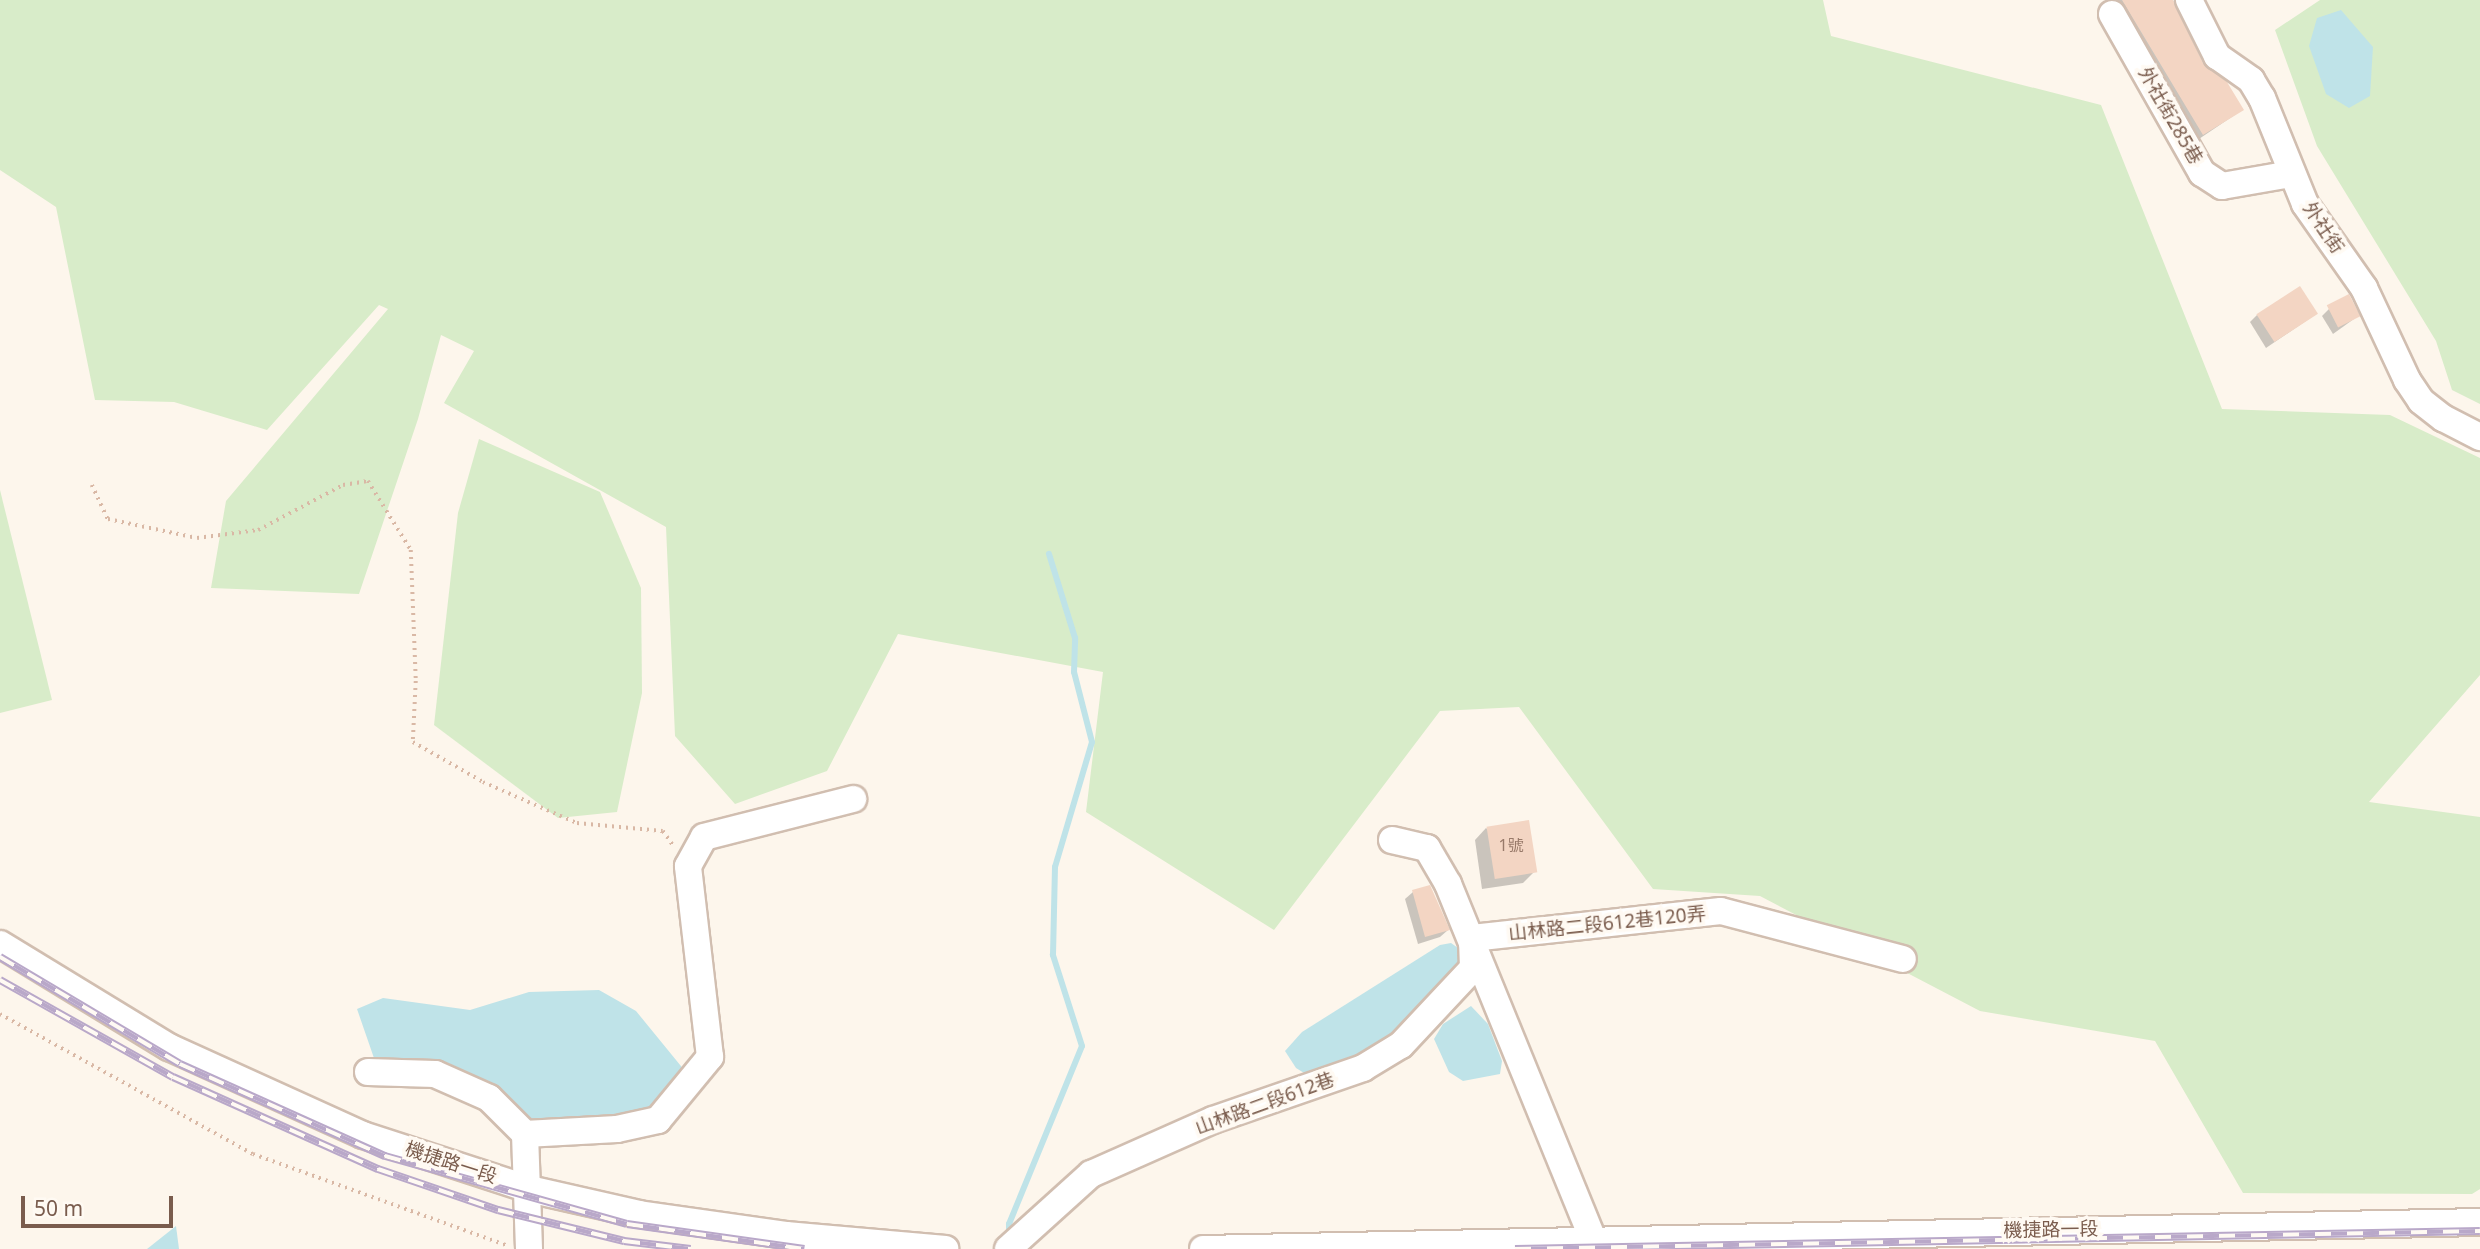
<!DOCTYPE html>
<html>
<head>
<meta charset="utf-8">
<style>
  body { margin:0 }
  #map { position:relative; width:2480px; height:1249px; overflow:hidden; background:#fdf6ec; font-family:"Noto Sans","Noto Sans TC",sans-serif }
  div>[style] { position:absolute }
  .green>* { inset:0; background:#d8ecc9 }
  .water>* { inset:0; background:#bfe3e8 }
  .shadow>* { inset:0; background:#0003 }
  .stream>* { height:6px; margin:-3px; padding:0 3px; transform-origin:3px; border-radius:3px; background:#bfe3e8 }
  .building>* { inset:0; background:#f3d5c3; transform-origin:0 0 }
  .path>* { height:3.5px; margin-top:-1.75px; transform-origin:0; background:repeating-linear-gradient(90deg,#d9b8a5 0 2px,transparent 0 7px) }
  .roads { filter:drop-shadow(2px 0 #d1beb0) drop-shadow(-2px 0 #d1beb0) drop-shadow(0 2px #d1beb0) drop-shadow(0 -2px #d1beb0) }
  .minor>* { height:26px; margin:-13px; padding:0 13px; transform-origin:13px; border-radius:13px; background:#fff }
  .rail>* { height:8px; margin-top:-4px; transform-origin:0; background:repeating-linear-gradient(90deg,#fffaf3 0 16px,#b9a8c9 0 32px); box-sizing:border-box; border-block:2px solid #b9a8c9 }
  span { translate:-50% -50%; white-space:nowrap; text-align:center; line-height:1.15; -webkit-text-stroke:7px #fffaf3; paint-order:stroke }
  .number-label { font-size:16px; color:#987a6a }
  .number-label span { -webkit-text-stroke-width:0 }
  .street-label { font-size:19px; color:#7a5c4d }
  .scale { position:absolute; left:21px; top:1196px; width:152px; height:32px; box-sizing:border-box; border:4px solid #7a5c4d; border-top:0; padding-left:9px; font-size:21px; line-height:24px; white-space:nowrap; color:#7a5c4d; -webkit-text-stroke:5px #fffaf3; paint-order:stroke }
</style>
</head>
<body>
<div id="map">
  <div class="green">
    <i style="clip-path:polygon(0 0,1823px 0,1831px 36px,2101px 105px,2222px 409px,2390px 415px,2480px 458px,2480px 675px,2369px 802px,2480px 817px,2480px 1189px,2472px 1194px,2243px 1193px,2155px 1041px,1980px 1011px,1760px 896px,1653px 889px,1519px 707px,1440px 711px,1274px 930px,1086px 812px,1103px 672px,898px 634px,827px 771px,735px 804px,675px 736px,666px 527px,444px 403px,474px 351px,441px 335px,418px 419px,359px 594px,211px 588px,226px 501px,388px 309px,379px 305px,267px 430px,174px 402px,95px 400px,56px 207px,0 170px)"></i>
    <i style="clip-path:polygon(2320px 0,2480px 0,2480px 404px,2452px 390px,2436px 341px,2317px 146px,2275px 30px)"></i>
    <i style="clip-path:polygon(479px 439px,600px 492px,641px 588px,642px 693px,617px 812px,558px 818px,434px 725px,458px 513px)"></i>
    <i style="clip-path:polygon(0 490px,52px 700px,0 713px)"></i>
  </div>
  <div class="water">
    <i style="clip-path:polygon(2341px 10px,2373px 47px,2370px 96px,2349px 108px,2326px 94px,2309px 46px,2317px 18px)"></i>
    <i style="clip-path:polygon(1451px 943px,1465px 953px,1420px 1012px,1379px 1051px,1309px 1076px,1296px 1068px,1285px 1051px,1302px 1032px,1440px 945px)"></i>
    <i style="clip-path:polygon(599px 990px,636px 1011px,685px 1071px,645px 1111px,532px 1122px,485px 1080px,439px 1065px,375px 1061px,357px 1009px,383px 998px,470px 1010px,529px 992px)"></i>
    <i style="clip-path:polygon(1471px 1006px,1488px 1024px,1502px 1061px,1500px 1074px,1463px 1081px,1449px 1072px,1434px 1039px,1443px 1024px)"></i>
    <i style="clip-path:polygon(176px 1226px,179px 1249px,147px 1249px)"></i>
  </div>
  <div class="shadow">
    <i style="clip-path:polygon(2106px 0,2173px 0,2202px 64px,2242px 110px,2193px 143px)"></i>
    <i style="clip-path:polygon(2329px 309px,2358px 316px,2333px 334px,2322px 316px)"></i>
    <i style="clip-path:polygon(2316px 314px,2266px 348px,2250px 322px,2257px 315px)"></i>
    <i style="clip-path:polygon(1486px 828px,1535px 871px,1523px 883px,1482px 889px,1475px 840px)"></i>
    <i style="clip-path:polygon(1413px 892px,1448px 930px,1440px 937px,1418px 944px,1405px 899px)"></i>
  </div>
  <div class="stream">
    <i style="left:1009px;top:1236px;width:12px;rotate:-90deg"></i>
    <i style="left:1009px;top:1224px;width:192px;rotate:-67.7deg"></i>
    <i style="left:1082px;top:1046px;width:96px;rotate:-107.7deg"></i>
    <i style="left:1053px;top:955px;width:88px;rotate:-88.7deg"></i>
    <i style="left:1055px;top:867px;width:130px;rotate:-73.5deg"></i>
    <i style="left:1092px;top:742px;width:72px;rotate:-104.4deg"></i>
    <i style="left:1074px;top:672px;width:34px;rotate:-88deg"></i>
    <i style="left:1075px;top:638px;width:88px;rotate:-107.2deg"></i>
  </div>
  <div class="building">
    <i style="clip-path:polygon(2122px 0,2173px 0,2203px 63px,2227px 82px,2244px 110px,2203px 135px)"></i>
    <i style="left:2300px;top:286px;width:33px;height:52px;rotate:57deg"></i>
    <i style="left:2349px;top:294px;width:25px;height:25px;rotate:63deg"></i>
    <i style="left:1529px;top:820px;width:53px;height:43px;rotate:81deg"></i>
    <i style="clip-path:polygon(1430px 885px,1450px 930px,1425px 937px,1412px 890px)"></i>
  </div>
  <div class="path">
    <i style="left:92px;top:485px;width:38px;rotate:65deg"></i>
    <i style="left:108px;top:519px;width:91px;rotate:12.1deg"></i>
    <i style="left:197px;top:538px;width:62px;rotate:-7.5deg"></i>
    <i style="left:258px;top:530px;width:96px;rotate:-27.9deg"></i>
    <i style="left:343px;top:485px;width:25px;rotate:-9deg"></i>
    <i style="left:368px;top:481px;width:81px;rotate:58.1deg"></i>
    <i style="left:411px;top:550px;width:131px;rotate:87.8deg"></i>
    <i style="left:416px;top:681px;width:61px;rotate:92.8deg"></i>
    <i style="left:413px;top:742px;width:81px;rotate:29.7deg"></i>
    <i style="left:483px;top:782px;width:103px;rotate:23.6deg"></i>
    <i style="left:577px;top:823px;width:86px;rotate:5.3deg"></i>
    <i style="left:663px;top:831px;width:19px;rotate:55deg"></i>
    <i style="left:0;top:1014px;width:289px;rotate:29deg"></i>
    <i style="left:253px;top:1154px;width:269px;rotate:19.8deg"></i>
  </div>
  <div class="roads">
    <div class="minor">
      <i style="left:2189px;top:0;width:63px;rotate:63.4deg"></i>
      <i style="left:2217px;top:56px;width:42px;rotate:35.2deg"></i>
      <i style="left:2251px;top:80px;width:21px;rotate:59deg"></i>
      <i style="left:2262px;top:98px;width:114px;rotate:67.9deg"></i>
      <i style="left:2305px;top:204px;width:103px;rotate:54.9deg"></i>
      <i style="left:2364px;top:288px;width:102px;rotate:64.9deg"></i>
      <i style="left:2407px;top:380px;width:25px;rotate:56deg"></i>
      <i style="left:2421px;top:401px;width:28px;rotate:38deg"></i>
      <i style="left:2443px;top:418px;width:42px;rotate:27.2deg"></i>
      <i style="left:2112px;top:14px;width:183px;rotate:60.5deg"></i>
      <i style="left:2202px;top:173px;width:24px;rotate:33deg"></i>
      <i style="left:2222px;top:186px;width:70px;rotate:-9.9deg"></i>
      <i style="left:1392px;top:840px;width:36px;rotate:13deg"></i>
      <i style="left:1427px;top:848px;width:42px;rotate:59.7deg"></i>
      <i style="left:1448px;top:884px;width:394px;rotate:67.8deg"></i>
      <i style="left:0;top:944px;width:198px;rotate:31.4deg"></i>
      <i style="left:169px;top:1047px;width:213px;rotate:24.4deg"></i>
      <i style="left:363px;top:1135px;width:175px;rotate:18deg"></i>
      <i style="left:529px;top:1189px;width:113px;rotate:12.8deg"></i>
      <i style="left:639px;top:1214px;width:148px;rotate:8.1deg"></i>
      <i style="left:786px;top:1235px;width:160px;rotate:5deg"></i>
      <i style="left:368px;top:1072px;width:67px;rotate:1.7deg"></i>
      <i style="left:435px;top:1074px;width:59px;rotate:24deg"></i>
      <i style="left:489px;top:1098px;width:51px;rotate:45deg"></i>
      <i style="left:525px;top:1134px;width:92px;rotate:-3.1deg"></i>
      <i style="left:617px;top:1129px;width:42px;rotate:-12.4deg"></i>
      <i style="left:658px;top:1120px;width:82px;rotate:-50.5deg"></i>
      <i style="left:710px;top:1057px;width:192px;rotate:-96.6deg"></i>
      <i style="left:688px;top:866px;width:33px;rotate:-61deg"></i>
      <i style="left:704px;top:837px;width:154px;rotate:-14.3deg"></i>
      <i style="left:525px;top:1134px;width:115px;rotate:88deg"></i>
      <i style="left:1008px;top:1249px;width:112px;rotate:-42.1deg"></i>
      <i style="left:1091px;top:1174px;width:133px;rotate:-23.9deg"></i>
      <i style="left:1213px;top:1120px;width:159px;rotate:-19.1deg"></i>
      <i style="left:1363px;top:1068px;width:44px;rotate:-31.2deg"></i>
      <i style="left:1401px;top:1045px;width:105px;rotate:-46.9deg"></i>
      <i style="left:1473px;top:968px;width:30px;rotate:-92deg"></i>
      <i style="left:1472px;top:938px;width:250px;rotate:-6.2deg"></i>
      <i style="left:1721px;top:911px;width:188px;rotate:14.8deg"></i>
      <i style="left:1203px;top:1249px;width:1277px;rotate:-1.21deg"></i>
    </div>
  </div>
  <div class="rail">
    <i style="left:0;top:957px;width:209px;rotate:30.7deg"></i>
    <i style="left:180px;top:1064px;width:225px;rotate:24.2deg"></i>
    <i style="left:385px;top:1156px;width:251px;rotate:15.7deg"></i>
    <i style="left:627px;top:1224px;width:179px;rotate:8deg"></i>
    <i style="left:0;top:980px;width:198px;rotate:29.3deg"></i>
    <i style="left:173px;top:1077px;width:225px;rotate:24.2deg"></i>
    <i style="left:378px;top:1169px;width:127px;rotate:18.9deg"></i>
    <i style="left:498px;top:1210px;width:130px;rotate:13.8deg"></i>
    <i style="left:624px;top:1241px;width:67px;rotate:6.8deg"></i>
    <i style="left:1515px;top:1249px;width:965px;rotate:-1.07deg"></i>
  </div>
  <div class="number-label">
    <span style="left:1511px;top:845px">1號</span>
  </div>
  <div class="street-label">
    <span style="left:2170px;top:116px;rotate:60deg">外社街285巷</span>
    <span style="left:2323px;top:228px;rotate:56deg">外社街</span>
    <span style="left:1607px;top:924px;rotate:-6deg">山林路二段612巷120弄</span>
    <span style="left:1265px;top:1104px;rotate:-20deg">山林路二段612巷</span>
    <span style="left:451px;top:1163px;rotate:18deg">機捷路一段</span>
    <span style="left:2051px;top:1230px;rotate:-1deg">機捷路一段</span>
  </div>
  <div class="scale">50 m</div>
</div>
</body>
</html>
